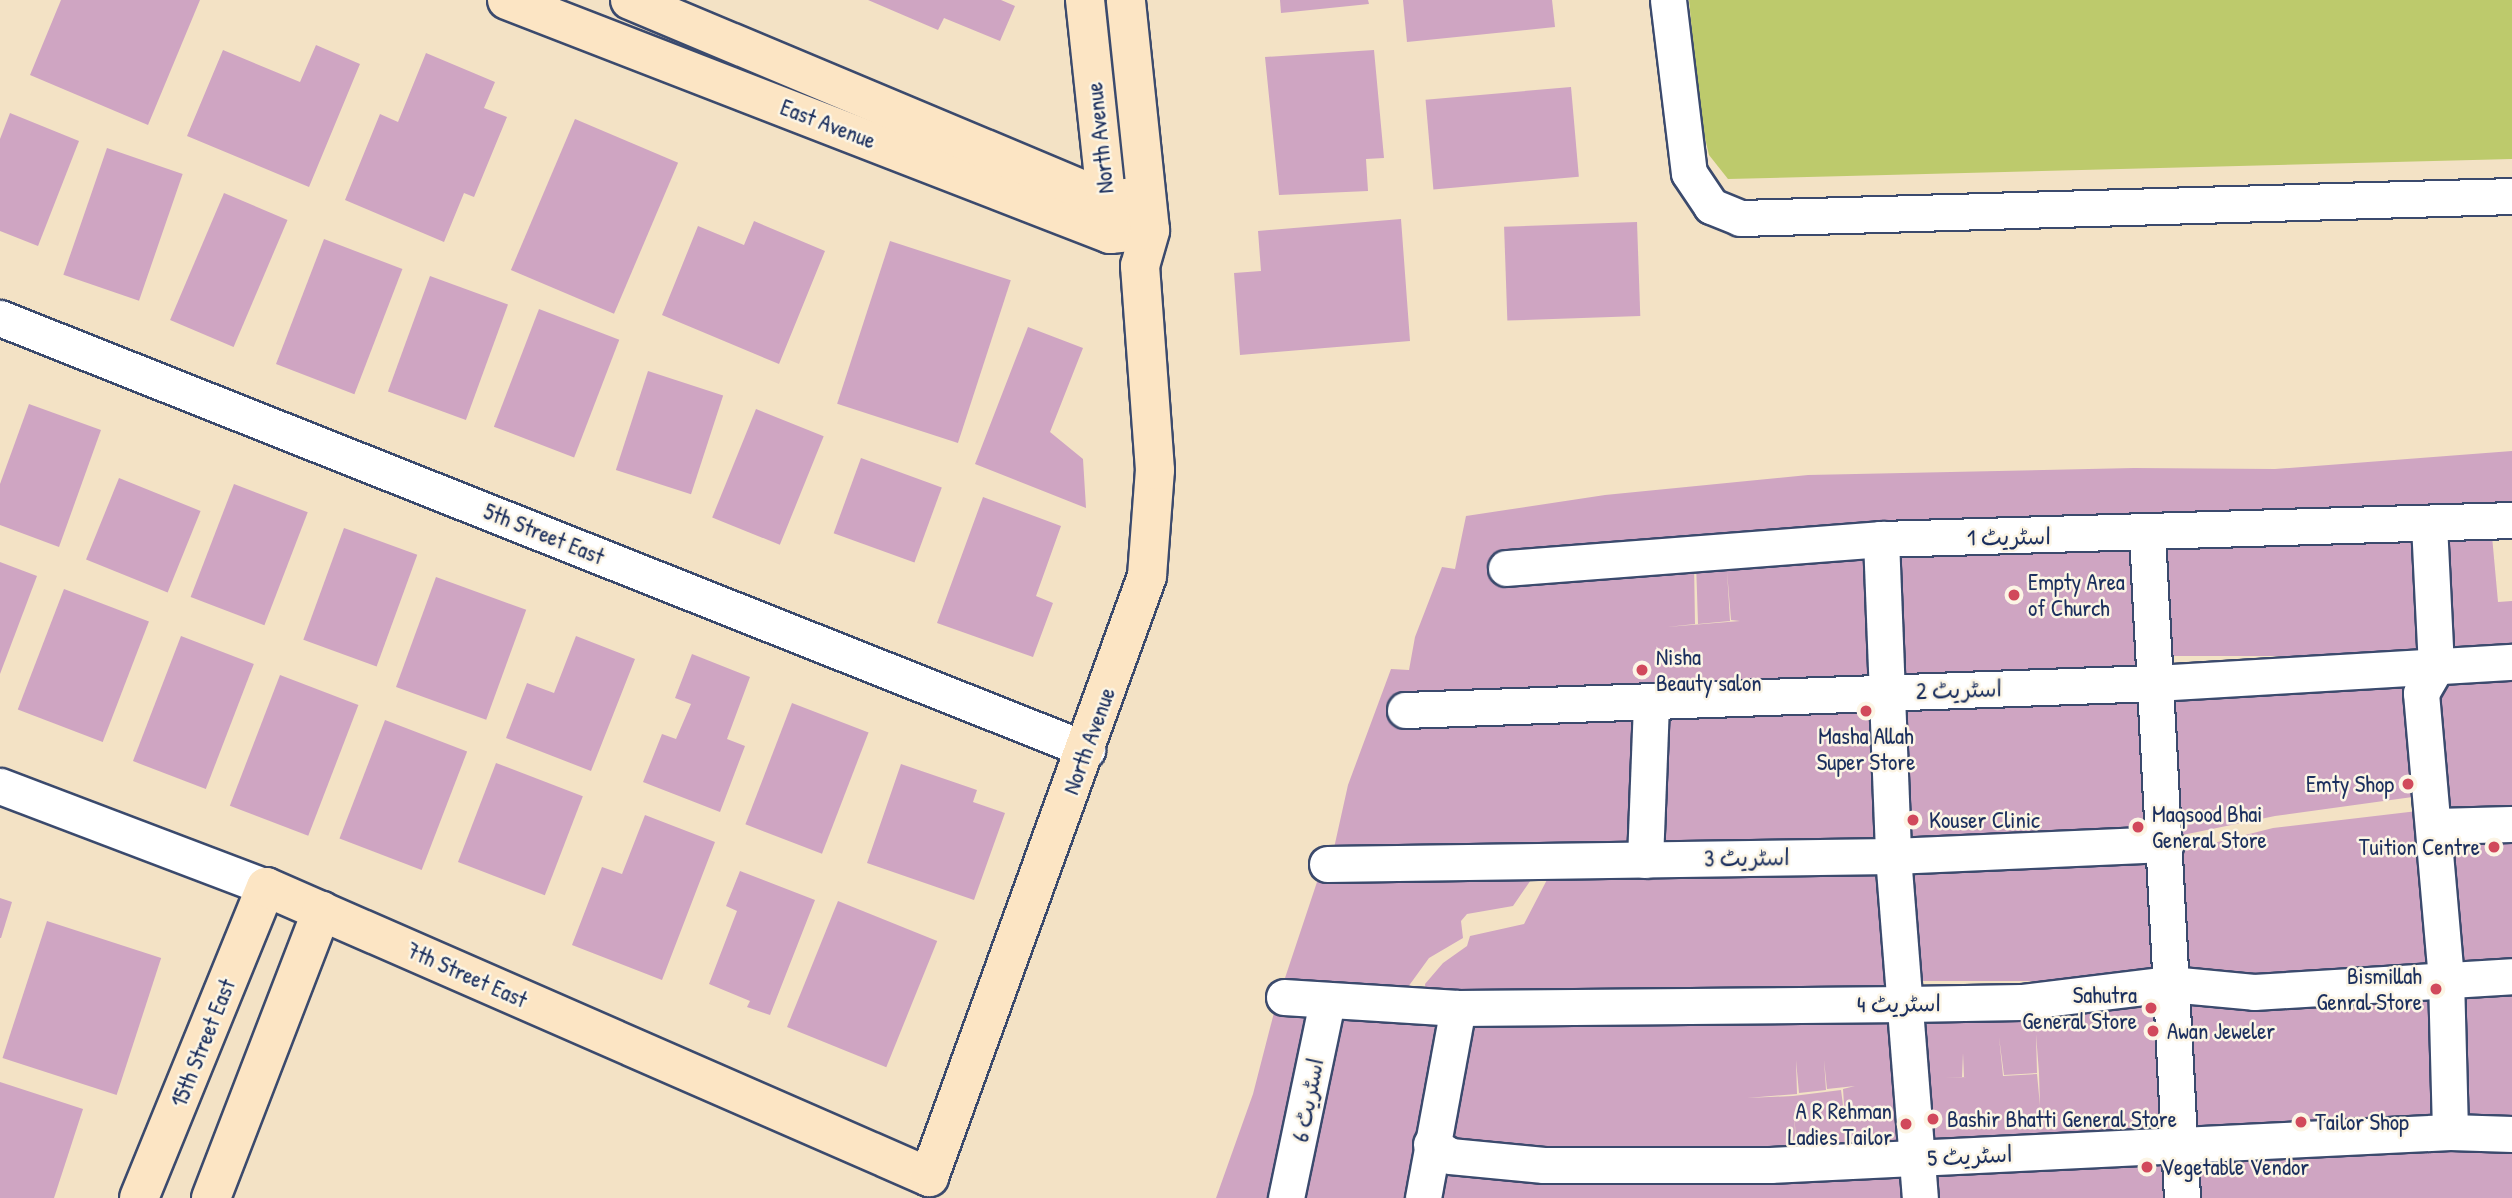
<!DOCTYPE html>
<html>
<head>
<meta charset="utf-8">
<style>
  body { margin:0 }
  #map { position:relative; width:2512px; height:1198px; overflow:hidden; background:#f3e2c5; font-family:"Patrick Hand","Playpen Sans Arabic",sans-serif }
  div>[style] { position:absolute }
  .green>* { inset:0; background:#bdca6c }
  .building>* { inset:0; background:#cfa5c2; transform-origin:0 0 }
  .roads { filter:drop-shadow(2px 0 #3b4a6d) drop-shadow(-2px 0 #3b4a6d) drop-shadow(0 2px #3b4a6d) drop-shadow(0 -2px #3b4a6d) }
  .street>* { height:35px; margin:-17.5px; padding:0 17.5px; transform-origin:17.5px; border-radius:17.5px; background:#fff }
  .secondary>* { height:38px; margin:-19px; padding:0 19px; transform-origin:19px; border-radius:19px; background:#fce5c4 }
  .dots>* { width:19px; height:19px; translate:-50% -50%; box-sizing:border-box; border:4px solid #fcf5e5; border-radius:50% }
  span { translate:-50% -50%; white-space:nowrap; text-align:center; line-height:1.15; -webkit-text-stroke:5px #fcf5e5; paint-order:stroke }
  .street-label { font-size:23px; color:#1b2f5e }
  .poi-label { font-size:23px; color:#1b2f5e }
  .left { translate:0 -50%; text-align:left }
  .right { translate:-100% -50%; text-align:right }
</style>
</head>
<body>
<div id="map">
  <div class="green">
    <i style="clip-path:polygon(1689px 0,2512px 0,2512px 159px,1728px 179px,1709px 155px,1700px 117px)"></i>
  </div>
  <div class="building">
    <i style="clip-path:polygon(61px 0,200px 0,148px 125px,30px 75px)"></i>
    <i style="clip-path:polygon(868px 0,1001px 0,1015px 6px,1000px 41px,944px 18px,938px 30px)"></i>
    <i style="clip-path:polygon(1280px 0,1368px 0,1369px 4px,1281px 13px)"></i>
    <i style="clip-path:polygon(1403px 0,1552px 0,1555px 27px,1407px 42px)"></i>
    <i style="clip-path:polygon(316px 45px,360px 64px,309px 187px,187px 136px,223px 50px,300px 82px)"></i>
    <i style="clip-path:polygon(1374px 50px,1384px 158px,1366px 159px,1368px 191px,1279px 195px,1265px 57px)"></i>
    <i style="clip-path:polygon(426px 53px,495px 82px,484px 108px,507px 117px,474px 197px,464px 193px,444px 242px,345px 200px,380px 114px,398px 122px)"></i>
    <i style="left:1571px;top:87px;width:90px;height:146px;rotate:85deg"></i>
    <i style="clip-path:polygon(10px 113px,79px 141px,38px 246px,0 231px,0 139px)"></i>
    <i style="left:575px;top:119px;width:112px;height:164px;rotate:23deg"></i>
    <i style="left:107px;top:148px;width:80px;height:134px;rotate:19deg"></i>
    <i style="left:224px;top:193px;width:69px;height:138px;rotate:23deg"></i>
    <i style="clip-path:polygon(1401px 219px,1410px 341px,1240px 355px,1234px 273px,1261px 271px,1258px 231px)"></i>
    <i style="clip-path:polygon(754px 221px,825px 251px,779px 364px,662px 315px,698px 226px,744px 245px)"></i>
    <i style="left:1637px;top:222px;width:94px;height:133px;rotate:88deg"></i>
    <i style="left:324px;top:239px;width:84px;height:134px;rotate:21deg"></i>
    <i style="left:890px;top:241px;width:127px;height:171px;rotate:18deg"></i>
    <i style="left:430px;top:276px;width:83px;height:123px;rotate:20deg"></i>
    <i style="left:539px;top:309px;width:86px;height:126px;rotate:21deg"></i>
    <i style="clip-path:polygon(1028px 327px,1083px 348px,1050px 432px,1083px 459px,1086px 508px,975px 464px)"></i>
    <i style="left:648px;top:371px;width:79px;height:104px;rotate:18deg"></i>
    <i style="clip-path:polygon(29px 404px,101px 430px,59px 547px,0 525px,0 484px)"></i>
    <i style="left:756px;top:409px;width:73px;height:117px;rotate:22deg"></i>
    <i style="clip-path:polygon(2512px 451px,2512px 504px,2498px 506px,2391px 517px,2081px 529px,1812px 531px,1494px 565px,1493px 574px,1558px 573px,1694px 562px,1695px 624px,1667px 627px,1740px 621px,1731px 620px,1727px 571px,1730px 621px,1698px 624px,1696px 562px,1801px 548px,1871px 549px,1877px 681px,1404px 700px,1402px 718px,1647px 710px,1638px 854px,1332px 857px,1348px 785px,1391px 669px,1409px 670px,1415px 637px,1442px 567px,1455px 569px,1466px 516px,1605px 495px,1808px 475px,2134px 468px,2275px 469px)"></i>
    <i style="left:861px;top:458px;width:86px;height:80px;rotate:20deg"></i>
    <i style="left:119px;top:478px;width:88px;height:88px;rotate:22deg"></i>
    <i style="left:234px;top:484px;width:79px;height:121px;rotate:21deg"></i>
    <i style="clip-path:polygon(983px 497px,1061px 526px,1036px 596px,1053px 603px,1033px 657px,937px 623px)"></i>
    <i style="clip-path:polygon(2491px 525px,2498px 602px,2512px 601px,2512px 657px,2440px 660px,2432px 529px)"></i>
    <i style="left:344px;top:528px;width:78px;height:119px;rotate:20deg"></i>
    <i style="left:2425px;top:530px;width:126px;height:267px;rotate:90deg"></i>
    <i style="left:2140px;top:540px;width:136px;height:251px;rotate:90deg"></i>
    <i style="clip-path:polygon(0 562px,37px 576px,0 674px)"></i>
    <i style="left:436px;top:577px;width:96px;height:117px;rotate:20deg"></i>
    <i style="left:64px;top:589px;width:91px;height:129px;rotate:21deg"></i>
    <i style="left:181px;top:636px;width:78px;height:134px;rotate:21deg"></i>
    <i style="clip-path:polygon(576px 636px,635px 659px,591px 771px,506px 738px,527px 683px,554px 693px)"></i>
    <i style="clip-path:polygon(692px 654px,750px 677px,727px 739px,745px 746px,720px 812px,643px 782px,662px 734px,676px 739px,691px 704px,675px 698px)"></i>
    <i style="clip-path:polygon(2512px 670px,2512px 817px,2446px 817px,2432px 745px,2439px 674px)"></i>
    <i style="clip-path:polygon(2417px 674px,2427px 795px,2275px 816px,2168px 838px,2163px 691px)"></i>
    <i style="left:280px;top:675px;width:84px;height:140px;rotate:21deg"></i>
    <i style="left:2150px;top:690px;width:148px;height:260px;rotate:87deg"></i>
    <i style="left:1878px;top:700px;width:147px;height:224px;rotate:87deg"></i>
    <i style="left:792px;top:703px;width:82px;height:130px;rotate:21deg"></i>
    <i style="left:385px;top:720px;width:88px;height:127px;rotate:21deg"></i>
    <i style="left:496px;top:763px;width:93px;height:106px;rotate:21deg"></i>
    <i style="clip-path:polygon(901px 764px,977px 790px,973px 802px,1005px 813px,974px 900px,867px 863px)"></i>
    <i style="clip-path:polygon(2426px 810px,2437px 972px,2180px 978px,2174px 853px,2273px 828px)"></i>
    <i style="clip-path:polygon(645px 815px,715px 842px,662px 980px,572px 945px,602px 867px,622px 874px)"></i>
    <i style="left:2512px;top:830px;width:141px;height:64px;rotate:90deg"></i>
    <i style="left:2162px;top:850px;width:131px;height:259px;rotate:90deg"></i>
    <i style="clip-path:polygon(1888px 863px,1900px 997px,1427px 1003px,1425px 984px,1443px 963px,1467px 946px,1470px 936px,1524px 924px,1551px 872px)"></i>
    <i style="clip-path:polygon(740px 871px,815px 900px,770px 1015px,747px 1007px,750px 1001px,709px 984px,737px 911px,726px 906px)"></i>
    <i style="clip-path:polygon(1537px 871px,1513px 906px,1467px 914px,1461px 921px,1463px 938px,1429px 958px,1408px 987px,1280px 993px,1317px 882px)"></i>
    <i style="clip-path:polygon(0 898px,12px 902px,1px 938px,0 938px)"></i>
    <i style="left:838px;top:901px;width:107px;height:136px;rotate:22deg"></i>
    <i style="left:47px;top:921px;width:120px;height:144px;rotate:18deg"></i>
    <i style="left:2512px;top:982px;width:141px;height:60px;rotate:90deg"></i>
    <i style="left:2440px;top:985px;width:136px;height:256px;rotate:89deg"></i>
    <i style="clip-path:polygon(1277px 1001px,1323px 1005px,1277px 1198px,1216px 1198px,1253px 1094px)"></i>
    <i style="clip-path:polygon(evenodd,2160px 1003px,2168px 1139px,1926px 1151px,1918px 1018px,2160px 1003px,2036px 1034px,2039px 1073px,2040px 1106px,2037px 1074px,2003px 1076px,1999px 1037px,2004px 1075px,2037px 1073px,2036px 1034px,2160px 1003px,1963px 1053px,1964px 1077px,1967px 1077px,1944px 1078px,1962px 1077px,1963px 1053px)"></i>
    <i style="clip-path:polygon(1332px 1005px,1448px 1018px,1413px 1198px,1292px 1198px)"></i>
    <i style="clip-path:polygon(evenodd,1903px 1008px,1913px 1154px,1797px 1156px,1794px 1110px,1796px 1155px,1657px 1156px,1442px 1141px,1462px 1017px,1903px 1008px,1796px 1060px,1799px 1093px,1826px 1090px,1824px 1060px,1827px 1089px,1855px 1086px,1843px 1089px,1845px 1120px,1841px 1090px,1793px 1096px,1747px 1098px,1797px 1094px,1796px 1060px)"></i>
    <i style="clip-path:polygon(0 1082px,83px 1109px,54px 1198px,0 1198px)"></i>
    <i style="clip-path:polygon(2512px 1141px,2512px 1198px,2191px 1198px,2187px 1157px)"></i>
    <i style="clip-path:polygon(2164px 1157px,2170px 1198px,1929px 1198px,1928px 1170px)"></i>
    <i style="clip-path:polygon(1432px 1164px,1913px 1169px,1914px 1198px,1428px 1198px)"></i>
  </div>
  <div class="roads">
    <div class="street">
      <i style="left:1668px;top:0;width:174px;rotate:83.1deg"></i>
      <i style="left:1689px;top:173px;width:40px;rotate:56deg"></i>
      <i style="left:1711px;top:206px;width:31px;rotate:22deg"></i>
      <i style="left:1740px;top:218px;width:772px;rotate:-1.63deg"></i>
      <i style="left:0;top:318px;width:1170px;rotate:21.67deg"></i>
      <i style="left:2429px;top:524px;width:143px;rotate:87.2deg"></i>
      <i style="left:2436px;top:667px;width:30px;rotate:120deg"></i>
      <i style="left:2421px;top:693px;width:286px;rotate:85deg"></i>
      <i style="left:2446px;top:978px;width:154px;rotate:88.5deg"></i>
      <i style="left:2147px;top:534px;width:665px;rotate:86.98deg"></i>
      <i style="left:1881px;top:539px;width:317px;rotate:87.8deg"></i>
      <i style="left:1893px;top:856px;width:343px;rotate:85.5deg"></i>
      <i style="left:1506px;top:568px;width:376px;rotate:-4.4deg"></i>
      <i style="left:1881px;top:539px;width:631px;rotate:-1.72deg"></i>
      <i style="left:1405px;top:710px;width:751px;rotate:-2.06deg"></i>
      <i style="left:2156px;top:683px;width:357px;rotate:-3.4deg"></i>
      <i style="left:0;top:786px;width:285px;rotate:20.8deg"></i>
      <i style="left:2435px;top:826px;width:77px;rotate:-1.5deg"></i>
      <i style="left:1645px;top:860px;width:159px;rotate:-87.8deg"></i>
      <i style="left:1327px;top:864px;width:566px;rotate:-0.81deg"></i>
      <i style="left:1893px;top:856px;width:273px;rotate:-2.5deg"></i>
      <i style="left:1284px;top:997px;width:174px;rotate:3.6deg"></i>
      <i style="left:1458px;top:1008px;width:449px;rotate:-0.5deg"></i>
      <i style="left:1907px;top:1004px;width:114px;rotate:-1deg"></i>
      <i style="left:2021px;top:1002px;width:150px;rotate:-6.9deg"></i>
      <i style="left:2170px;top:984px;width:84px;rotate:5.4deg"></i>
      <i style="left:2254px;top:992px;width:258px;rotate:-3.5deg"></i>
      <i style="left:1431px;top:1144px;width:22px;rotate:32deg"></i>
      <i style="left:1450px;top:1156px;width:94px;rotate:5.5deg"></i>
      <i style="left:1544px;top:1165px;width:226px"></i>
      <i style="left:1770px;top:1165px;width:681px;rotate:-2.78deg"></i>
      <i style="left:2450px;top:1132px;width:62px;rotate:1.8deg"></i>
      <i style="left:1286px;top:1198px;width:201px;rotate:-78.2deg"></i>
      <i style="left:1423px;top:1198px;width:193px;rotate:-79.6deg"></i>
    </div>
    <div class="secondary">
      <i style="left:507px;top:0;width:647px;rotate:21.21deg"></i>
      <i style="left:1110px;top:234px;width:40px;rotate:-5.7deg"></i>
      <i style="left:630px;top:0;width:517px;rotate:22.75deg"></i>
      <i style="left:1107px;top:200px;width:39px;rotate:-6deg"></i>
      <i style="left:1085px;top:0;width:224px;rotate:83.9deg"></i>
      <i style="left:139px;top:1198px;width:336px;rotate:-67.8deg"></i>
      <i style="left:266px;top:887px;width:724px;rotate:23.62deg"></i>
      <i style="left:929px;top:1177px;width:639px;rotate:-70.06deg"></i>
      <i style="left:1147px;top:576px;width:106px;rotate:-85.7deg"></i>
      <i style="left:1155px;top:470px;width:205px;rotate:-94.2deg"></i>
      <i style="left:1140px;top:266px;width:37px;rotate:-74deg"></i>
      <i style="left:1150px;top:230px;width:231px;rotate:-96deg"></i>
      <i style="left:211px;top:1198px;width:308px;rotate:-68.9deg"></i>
    </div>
  </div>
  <div class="dots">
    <i style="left:2014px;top:595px;background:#d1495b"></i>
    <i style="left:1642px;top:670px;background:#d1495b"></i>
    <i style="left:1866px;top:711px;background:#d1495b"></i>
    <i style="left:2408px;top:784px;background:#d1495b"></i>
    <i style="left:1913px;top:820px;background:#d1495b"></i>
    <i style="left:2138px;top:827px;background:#d1495b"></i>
    <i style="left:2494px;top:847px;background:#d1495b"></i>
    <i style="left:2436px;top:989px;background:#d1495b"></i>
    <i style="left:2151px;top:1008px;background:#d1495b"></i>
    <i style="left:2153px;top:1031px;background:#d1495b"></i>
    <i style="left:1933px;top:1119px;background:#d1495b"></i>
    <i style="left:2301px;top:1122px;background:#d1495b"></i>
    <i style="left:1906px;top:1124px;background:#d1495b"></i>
    <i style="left:2147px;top:1167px;background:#d1495b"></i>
  </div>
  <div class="street-label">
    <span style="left:828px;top:124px;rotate:21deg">East Avenue</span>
    <span style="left:1100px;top:138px;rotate:-96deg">North Avenue</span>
    <span style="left:544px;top:534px;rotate:22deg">5th Street East</span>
    <span style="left:2009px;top:537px;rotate:-1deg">اسٹریٹ 1</span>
    <span style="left:1959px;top:690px;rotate:-2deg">اسٹریٹ 2</span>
    <span style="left:1089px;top:741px;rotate:-70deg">North Avenue</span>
    <span style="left:1747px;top:858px;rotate:-1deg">اسٹریٹ 3</span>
    <span style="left:467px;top:975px;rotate:24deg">7th Street East</span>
    <span style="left:1899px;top:1004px;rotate:-1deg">اسٹریٹ 4</span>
    <span style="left:203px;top:1043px;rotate:-68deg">15th Street East</span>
    <span style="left:1308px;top:1100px;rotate:-79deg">اسٹریٹ 6</span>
    <span style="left:1970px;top:1156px;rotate:-3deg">اسٹریٹ 5</span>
  </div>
  <div class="poi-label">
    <span class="left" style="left:2028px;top:595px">Empty Area<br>of Church</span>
    <span class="left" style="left:1656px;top:670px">Nisha<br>Beauty salon</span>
    <span style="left:1866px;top:749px">Masha Allah<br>Super Store</span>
    <span class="right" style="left:2394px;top:784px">Emty Shop</span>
    <span class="left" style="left:2152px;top:827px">Maqsood Bhai<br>General Store</span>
    <span class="left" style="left:1929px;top:820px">Kouser Clinic</span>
    <span class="right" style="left:2480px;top:847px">Tuition Centre</span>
    <span class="right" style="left:2422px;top:989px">Bismillah<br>Genral Store</span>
    <span class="right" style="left:2137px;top:1008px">Sahutra<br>General Store</span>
    <span class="left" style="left:2167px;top:1031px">Awan Jeweler</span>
    <span class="right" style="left:1892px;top:1124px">A R Rehman<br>Ladies Tailor</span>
    <span class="left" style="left:1947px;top:1119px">Bashir Bhatti General Store</span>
    <span class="left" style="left:2315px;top:1122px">Tailor Shop</span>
    <span class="left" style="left:2161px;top:1167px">Vegetable Vendor</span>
  </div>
</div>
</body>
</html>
